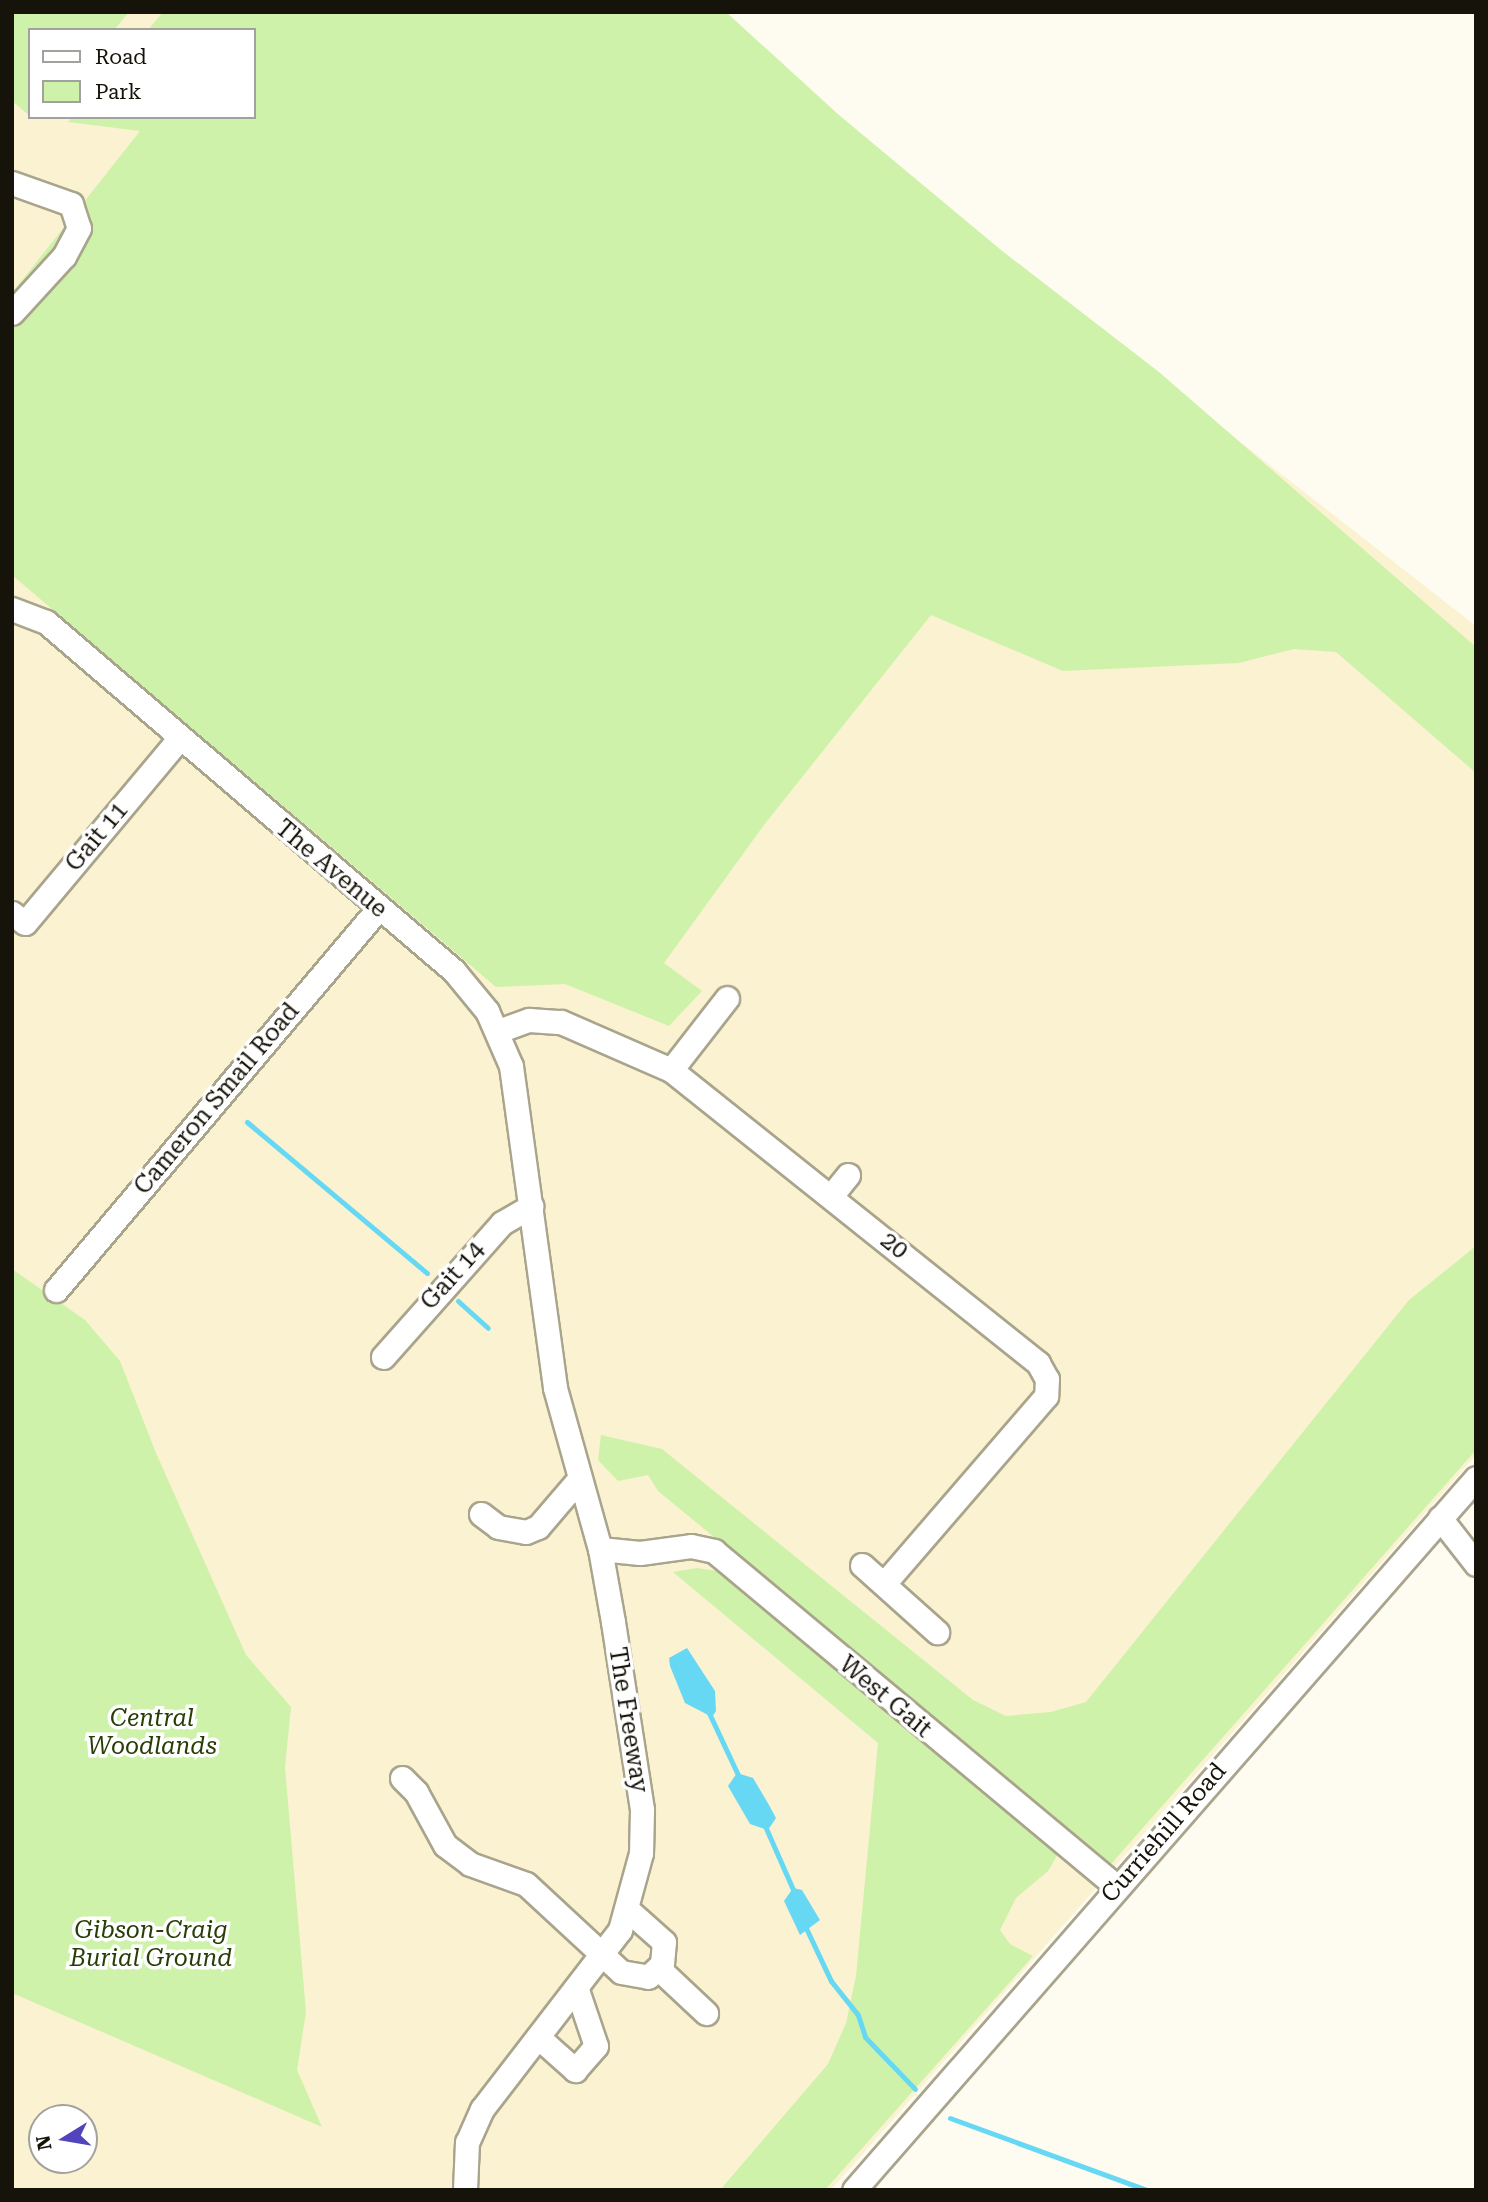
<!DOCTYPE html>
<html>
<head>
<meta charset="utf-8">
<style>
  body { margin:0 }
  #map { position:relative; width:1488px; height:2202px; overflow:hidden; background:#fefcf1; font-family:"Roboto Serif",serif }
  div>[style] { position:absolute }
  .built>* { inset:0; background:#faf2d1 }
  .green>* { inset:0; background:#cff2aa }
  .water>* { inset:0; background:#67d8f3 }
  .stream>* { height:5px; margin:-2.5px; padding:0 2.5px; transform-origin:2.5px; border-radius:2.5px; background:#67d8f3 }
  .roads { filter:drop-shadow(2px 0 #a9a48c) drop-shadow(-2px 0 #a9a48c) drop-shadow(0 2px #a9a48c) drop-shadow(0 -2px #a9a48c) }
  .minor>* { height:23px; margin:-11.5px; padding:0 11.5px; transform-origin:11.5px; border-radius:11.5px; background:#fff }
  span { translate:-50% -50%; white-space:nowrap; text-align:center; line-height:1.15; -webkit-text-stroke:7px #fff; paint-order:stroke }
  .street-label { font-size:24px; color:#15130a }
  .park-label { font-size:24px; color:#283e06; font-style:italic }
  .frame { position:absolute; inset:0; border:14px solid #15130a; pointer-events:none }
  .legend { position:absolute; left:28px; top:28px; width:228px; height:91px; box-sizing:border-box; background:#fff; border:2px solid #a1a19d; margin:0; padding:9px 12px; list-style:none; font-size:21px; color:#15130a }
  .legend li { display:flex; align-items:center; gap:14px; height:35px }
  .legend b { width:35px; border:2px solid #a1a19d }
  .north { position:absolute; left:28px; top:2104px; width:70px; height:70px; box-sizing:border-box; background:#fff; border:2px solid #a1a19d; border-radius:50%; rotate:259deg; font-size:19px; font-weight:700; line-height:28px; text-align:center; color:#15130a }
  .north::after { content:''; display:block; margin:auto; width:24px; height:32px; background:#5144bc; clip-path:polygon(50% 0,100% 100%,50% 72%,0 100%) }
</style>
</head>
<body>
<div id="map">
  <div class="built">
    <i style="clip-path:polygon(evenodd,12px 12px,689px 12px,1476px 626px,1476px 1455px,831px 2190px,12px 2190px,12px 12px,30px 30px,254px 30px,254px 117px,30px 117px,30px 30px,12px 12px,42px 2118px,84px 2118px,84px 2160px,42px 2160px,42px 2118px)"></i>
  </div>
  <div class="green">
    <i style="clip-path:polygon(12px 12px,129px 12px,114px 30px,30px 30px,30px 116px,12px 101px)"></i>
    <i style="clip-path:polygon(163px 12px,726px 12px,839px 115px,1001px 250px,1159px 372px,1476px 647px,1476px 773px,1336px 652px,1294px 649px,1239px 663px,1063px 671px,931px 615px,764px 825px,664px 963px,702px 991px,669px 1026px,565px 984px,496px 987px,12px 575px,12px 293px,140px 131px,68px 122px,72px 117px,254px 117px,254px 30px,148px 30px)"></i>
    <i style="clip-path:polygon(1476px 1246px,1476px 1450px,1111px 1864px,658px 1491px,648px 1475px,618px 1481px,598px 1460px,601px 1435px,662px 1449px,973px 1700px,1006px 1716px,1051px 1712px,1086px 1702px,1409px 1300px)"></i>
    <i style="clip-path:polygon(12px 1269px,85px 1320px,120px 1361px,156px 1453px,246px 1655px,291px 1707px,285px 1767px,306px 2012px,297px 2070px,322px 2127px,12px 1993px)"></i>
    <i style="clip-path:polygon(697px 1568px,717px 1571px,1058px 1854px,1048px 1871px,1016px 1898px,1000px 1930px,1010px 1944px,1033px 1956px,825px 2190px,720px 2190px,828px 2064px,846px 2023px,856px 1976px,878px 1743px,673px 1572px)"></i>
  </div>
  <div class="water">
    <i style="clip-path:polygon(687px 1648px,715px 1691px,716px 1711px,712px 1717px,685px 1703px,670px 1666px,669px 1658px)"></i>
    <i style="clip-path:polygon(737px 1773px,753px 1778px,769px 1805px,776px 1818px,768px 1830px,750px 1824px,728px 1786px)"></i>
    <i style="clip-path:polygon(793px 1888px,802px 1890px,820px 1920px,800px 1935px,784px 1901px)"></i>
  </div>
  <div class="stream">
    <i style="left:247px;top:1122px;width:235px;rotate:40deg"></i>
    <i style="left:458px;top:1301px;width:40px;rotate:42deg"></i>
    <i style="left:709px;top:1713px;width:71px;rotate:64.9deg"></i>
    <i style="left:765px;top:1826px;width:74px;rotate:66.2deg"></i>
    <i style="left:805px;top:1926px;width:61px;rotate:64.7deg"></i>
    <i style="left:831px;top:1981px;width:43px;rotate:51.5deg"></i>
    <i style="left:858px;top:2015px;width:23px;rotate:72deg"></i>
    <i style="left:865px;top:2037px;width:72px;rotate:46.1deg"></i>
    <i style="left:950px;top:2118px;width:210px;rotate:20.1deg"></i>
  </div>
  <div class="roads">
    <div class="minor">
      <i style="left:12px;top:183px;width:63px;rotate:19.6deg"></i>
      <i style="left:71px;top:204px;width:25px;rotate:72deg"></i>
      <i style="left:79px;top:228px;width:32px;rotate:118deg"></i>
      <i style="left:64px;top:256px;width:77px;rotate:132.4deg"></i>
      <i style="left:12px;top:609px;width:36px;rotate:21deg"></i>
      <i style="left:46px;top:622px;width:537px;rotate:40.54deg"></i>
      <i style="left:454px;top:971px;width:52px;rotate:50.5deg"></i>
      <i style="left:487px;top:1011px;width:60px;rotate:66.4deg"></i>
      <i style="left:511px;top:1066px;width:325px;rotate:82.2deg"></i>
      <i style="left:555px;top:1388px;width:167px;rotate:74.4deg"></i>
      <i style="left:600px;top:1549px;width:74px;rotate:79.9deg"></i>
      <i style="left:613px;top:1622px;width:190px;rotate:81.2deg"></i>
      <i style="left:642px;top:1810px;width:43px;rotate:91.3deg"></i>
      <i style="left:641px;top:1853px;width:80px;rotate:105.3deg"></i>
      <i style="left:620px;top:1930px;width:226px;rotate:127.6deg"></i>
      <i style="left:482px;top:2109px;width:36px;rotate:114deg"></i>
      <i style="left:467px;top:2142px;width:48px;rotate:92.4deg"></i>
      <i style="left:12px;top:913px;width:16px;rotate:38deg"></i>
      <i style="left:25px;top:923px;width:240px;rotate:-50.1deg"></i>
      <i style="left:498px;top:1031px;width:33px;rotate:-20deg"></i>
      <i style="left:529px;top:1020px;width:32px;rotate:4deg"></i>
      <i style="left:561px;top:1022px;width:120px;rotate:23.6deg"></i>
      <i style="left:671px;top:1070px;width:470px;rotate:38.6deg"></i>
      <i style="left:1038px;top:1363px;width:18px;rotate:61deg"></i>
      <i style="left:1047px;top:1379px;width:17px;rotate:93deg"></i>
      <i style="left:1046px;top:1396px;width:248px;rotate:130.8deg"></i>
      <i style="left:671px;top:1070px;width:91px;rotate:-52.1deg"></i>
      <i style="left:831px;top:1196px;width:27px;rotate:-51deg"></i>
      <i style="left:56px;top:1290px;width:499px;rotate:-49.8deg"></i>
      <i style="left:383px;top:1357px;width:179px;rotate:-48.4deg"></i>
      <i style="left:502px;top:1223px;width:34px;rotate:-30deg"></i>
      <i style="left:481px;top:1514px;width:21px;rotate:37deg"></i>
      <i style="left:498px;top:1527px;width:28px;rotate:10deg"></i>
      <i style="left:526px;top:1532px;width:13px;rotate:-23deg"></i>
      <i style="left:538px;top:1527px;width:63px;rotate:-49.5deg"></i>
      <i style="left:1440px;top:1518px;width:58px;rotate:52deg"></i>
      <i style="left:600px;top:1549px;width:40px;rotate:5.7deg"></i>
      <i style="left:640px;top:1553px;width:51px;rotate:-7.8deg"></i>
      <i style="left:691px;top:1546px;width:24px;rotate:12deg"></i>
      <i style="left:714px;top:1551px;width:525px;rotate:39.82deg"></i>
      <i style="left:862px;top:1565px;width:101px;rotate:41.8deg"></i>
      <i style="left:402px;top:1778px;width:20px;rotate:45deg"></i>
      <i style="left:416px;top:1792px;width:60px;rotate:61.3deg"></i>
      <i style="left:445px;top:1845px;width:31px;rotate:37deg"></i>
      <i style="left:470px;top:1864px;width:59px;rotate:19.7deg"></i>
      <i style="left:526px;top:1884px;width:129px;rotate:42.8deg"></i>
      <i style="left:621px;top:1972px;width:27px;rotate:10deg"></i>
      <i style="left:648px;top:1977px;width:19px;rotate:-43deg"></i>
      <i style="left:662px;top:1964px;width:22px;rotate:-85deg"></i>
      <i style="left:664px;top:1942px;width:48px;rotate:-138.4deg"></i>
      <i style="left:658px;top:1968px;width:66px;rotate:43.2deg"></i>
      <i style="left:538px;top:2037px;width:50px;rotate:41.7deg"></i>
      <i style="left:575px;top:2070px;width:32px;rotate:-49deg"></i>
      <i style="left:596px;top:2046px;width:59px;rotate:-108.7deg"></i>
      <i style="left:854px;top:2190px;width:945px;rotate:-48.86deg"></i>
    </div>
  </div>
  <div class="street-label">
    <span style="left:97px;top:837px;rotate:-50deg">Gait 11</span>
    <span style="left:331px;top:869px;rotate:40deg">The Avenue</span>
    <span style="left:217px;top:1099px;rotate:-50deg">Cameron Smail Road</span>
    <span style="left:894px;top:1246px;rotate:39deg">20</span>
    <span style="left:453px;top:1276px;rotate:-48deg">Gait 14</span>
    <span style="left:885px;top:1697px;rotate:40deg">West Gait</span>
    <span style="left:628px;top:1720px;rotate:81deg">The Freeway</span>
    <span style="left:1164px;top:1833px;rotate:-49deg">Curriehill Road</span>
  </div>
  <div class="park-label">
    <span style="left:152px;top:1733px">Central<br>Woodlands</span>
    <span style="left:151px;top:1945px">Gibson-Craig<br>Burial Ground</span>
  </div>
  <div class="frame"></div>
  <ul class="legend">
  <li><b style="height:9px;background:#fff"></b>Road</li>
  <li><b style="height:19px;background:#cff2aa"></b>Park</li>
  </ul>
  <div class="north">N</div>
</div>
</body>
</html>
